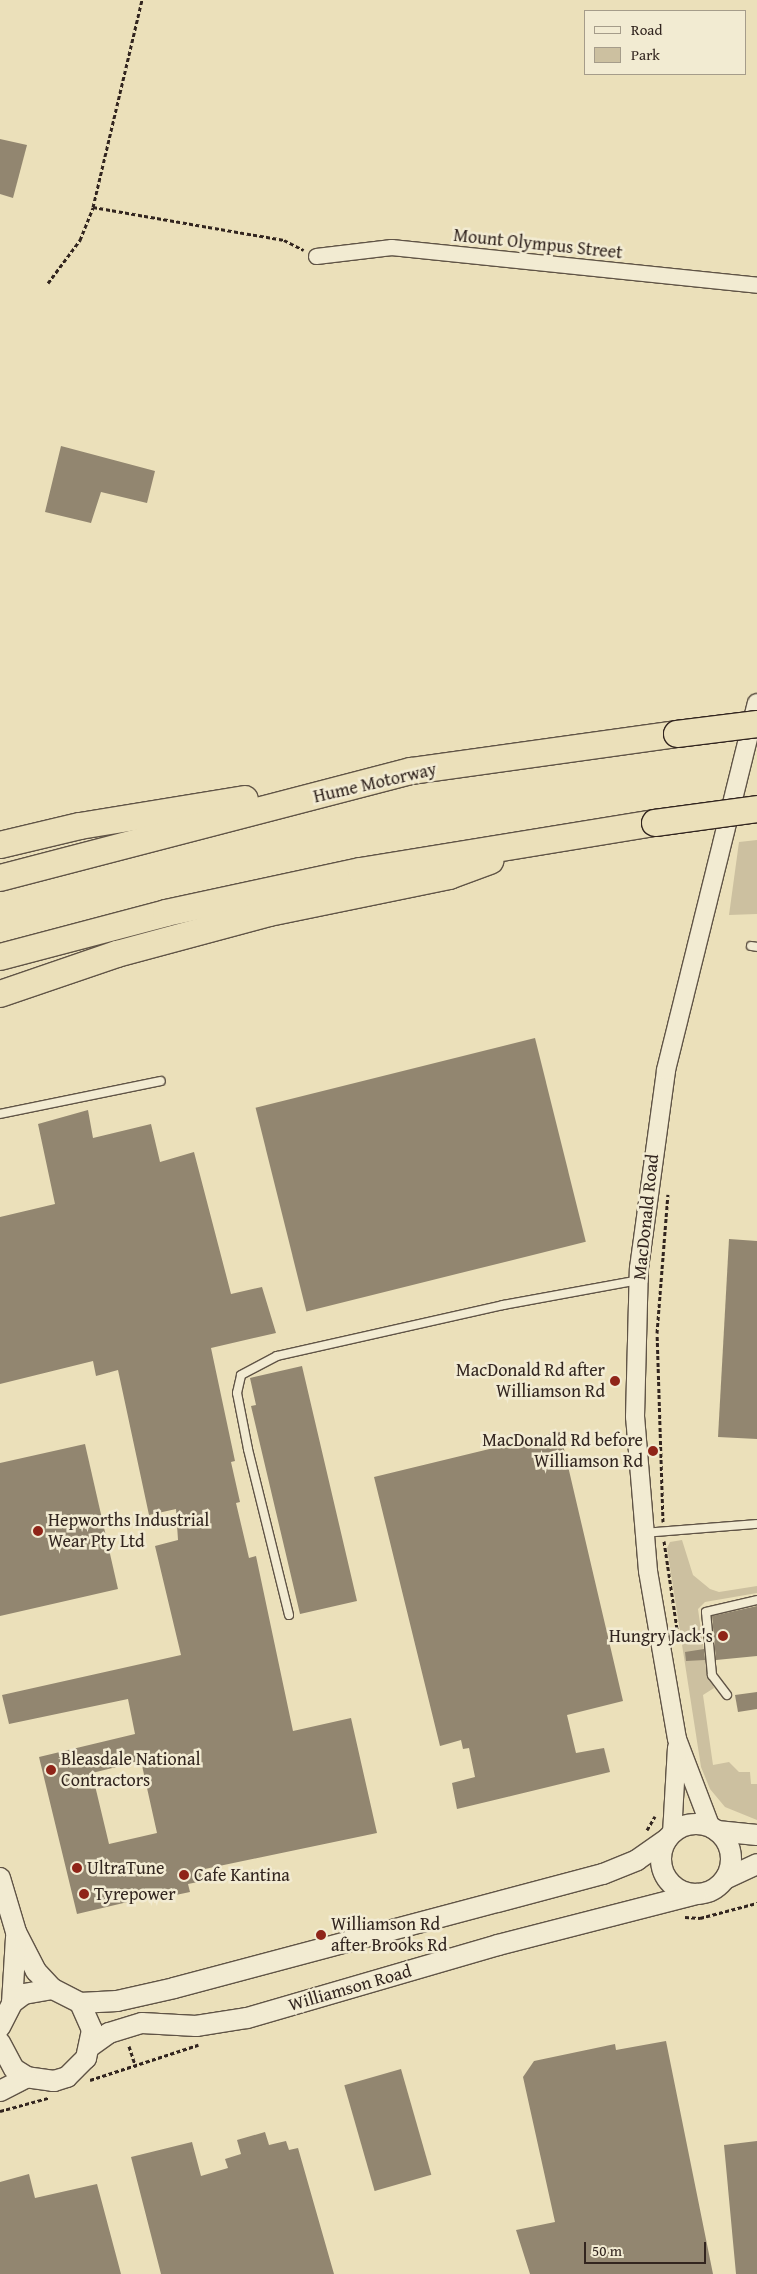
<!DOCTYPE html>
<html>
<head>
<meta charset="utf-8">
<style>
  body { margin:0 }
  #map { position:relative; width:757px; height:2274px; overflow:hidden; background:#ebe0ba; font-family:"Gentium Book Plus",serif }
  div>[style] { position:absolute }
  .green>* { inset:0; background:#ccc0a0 }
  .building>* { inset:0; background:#928670; transform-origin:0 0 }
  .path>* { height:3px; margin-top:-1.5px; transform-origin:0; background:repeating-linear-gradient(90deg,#32251f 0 4px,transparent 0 6.5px) }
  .roads { filter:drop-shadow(1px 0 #605446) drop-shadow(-1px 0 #605446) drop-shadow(0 1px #605446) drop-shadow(0 -1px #605446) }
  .service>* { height:8px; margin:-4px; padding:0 4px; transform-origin:4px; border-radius:4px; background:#f2ebd2 }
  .minor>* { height:15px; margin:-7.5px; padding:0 7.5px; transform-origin:7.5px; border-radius:7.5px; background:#f2ebd2 }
  .tertiary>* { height:18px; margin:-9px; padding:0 9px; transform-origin:9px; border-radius:9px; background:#f2ebd2 }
  .secondary>* { height:20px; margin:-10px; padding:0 10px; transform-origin:10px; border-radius:10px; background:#f2ebd2 }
  .secondary>.ring { margin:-10px; padding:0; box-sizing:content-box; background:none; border:20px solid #f2ebd2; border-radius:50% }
  .motorway>* { height:26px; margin:-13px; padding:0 13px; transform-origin:13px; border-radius:13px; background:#ebe0ba }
  .bridges { filter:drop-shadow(1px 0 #32251f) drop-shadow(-1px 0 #32251f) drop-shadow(0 1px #32251f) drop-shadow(0 -1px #32251f) }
  .motorway-bridge>* { height:26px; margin:-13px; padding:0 13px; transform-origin:13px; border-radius:13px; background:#ebe0ba }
  .dots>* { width:14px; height:14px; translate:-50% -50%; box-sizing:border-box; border:2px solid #f2ebd2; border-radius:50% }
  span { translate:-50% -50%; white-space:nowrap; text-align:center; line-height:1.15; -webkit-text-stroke:5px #f2ebd2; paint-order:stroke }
  .street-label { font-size:18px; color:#32251f }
  .poi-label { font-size:18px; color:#32251f }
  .right { translate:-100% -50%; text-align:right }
  .left { translate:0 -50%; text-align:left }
  .legend { position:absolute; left:584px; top:10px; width:162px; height:65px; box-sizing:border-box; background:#f2ebd2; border:1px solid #a59c8a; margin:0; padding:6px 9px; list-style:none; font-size:15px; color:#32251f }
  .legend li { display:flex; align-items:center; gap:10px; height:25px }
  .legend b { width:25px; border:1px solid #a59c8a }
  .scale { position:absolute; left:584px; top:2242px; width:122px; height:22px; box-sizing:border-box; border:2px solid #32251f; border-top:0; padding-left:6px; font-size:15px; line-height:18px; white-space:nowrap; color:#32251f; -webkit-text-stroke:4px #f2ebd2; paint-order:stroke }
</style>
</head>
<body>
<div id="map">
  <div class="green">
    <i style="clip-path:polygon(757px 840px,757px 914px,729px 915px,739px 842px)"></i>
    <i style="clip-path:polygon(682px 1540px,693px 1575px,710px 1589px,719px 1592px,757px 1586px,757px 1593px,705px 1602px,698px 1609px,706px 1665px,714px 1688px,703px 1695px,713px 1765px,729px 1762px,739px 1772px,750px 1772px,751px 1784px,757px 1784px,757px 1820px,725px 1807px,710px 1789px,701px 1767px,667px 1548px,670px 1542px)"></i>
  </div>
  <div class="building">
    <i style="clip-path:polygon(0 139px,27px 145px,13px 198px,0 194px)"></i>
    <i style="clip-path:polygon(61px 446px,155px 471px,147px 503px,101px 492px,91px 523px,45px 512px)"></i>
    <i style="left:535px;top:1038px;width:210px;height:288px;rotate:76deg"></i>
    <i style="clip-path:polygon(evenodd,88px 1110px,93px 1138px,151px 1124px,160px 1162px,194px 1152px,231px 1294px,262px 1287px,276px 1333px,211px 1348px,235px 1461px,231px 1462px,240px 1502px,236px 1503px,249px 1558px,256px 1556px,293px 1731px,351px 1718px,377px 1833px,200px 1870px,203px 1881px,188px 1884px,190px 1892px,171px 1896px,170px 1892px,77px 1914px,39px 1757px,135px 1734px,128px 1699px,9px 1724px,2px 1695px,181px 1655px,155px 1546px,178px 1540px,176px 1509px,149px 1515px,118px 1370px,96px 1376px,93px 1361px,0 1384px,0 1217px,55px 1204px,38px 1124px,88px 1110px,141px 1761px,157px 1833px,109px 1844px,92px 1773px,141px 1761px)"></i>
    <i style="clip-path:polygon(729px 1239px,757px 1241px,757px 1439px,718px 1437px)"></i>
    <i style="clip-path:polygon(302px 1366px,357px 1601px,300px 1614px,251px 1406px,256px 1405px,250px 1378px)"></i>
    <i style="clip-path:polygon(560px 1432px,623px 1701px,567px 1715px,576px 1753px,604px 1748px,610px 1772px,457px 1809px,452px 1783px,475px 1777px,469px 1748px,463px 1749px,461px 1740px,440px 1746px,374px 1477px)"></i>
    <i style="clip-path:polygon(85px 1444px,118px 1589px,0 1616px,0 1463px)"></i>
    <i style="clip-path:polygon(757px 1606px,757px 1656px,716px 1660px,712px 1616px)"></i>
    <i style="clip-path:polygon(704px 1649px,705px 1660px,686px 1661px,685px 1652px)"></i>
    <i style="clip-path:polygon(757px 1692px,757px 1709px,738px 1712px,735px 1695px)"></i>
    <i style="clip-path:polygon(666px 2041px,713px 2274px,530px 2274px,516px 2230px,555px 2222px,523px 2077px,534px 2061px,615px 2044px,616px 2050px)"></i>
    <i style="left:401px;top:2069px;width:110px;height:59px;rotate:74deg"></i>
    <i style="clip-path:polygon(265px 2132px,269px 2145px,286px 2141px,289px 2150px,298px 2148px,334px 2274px,161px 2274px,131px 2157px,192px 2142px,201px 2176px,228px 2168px,225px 2159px,241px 2154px,237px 2140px)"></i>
    <i style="clip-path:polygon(757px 2141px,757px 2274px,736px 2274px,724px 2145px)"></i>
    <i style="clip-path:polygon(29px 2174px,35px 2198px,97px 2184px,121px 2274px,0 2274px,0 2182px)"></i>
  </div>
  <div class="path">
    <i style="left:93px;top:207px;width:194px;rotate:9.8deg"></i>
    <i style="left:284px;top:240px;width:22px;rotate:27deg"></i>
    <i style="left:48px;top:283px;width:54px;rotate:-53.3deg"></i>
    <i style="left:80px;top:240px;width:35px;rotate:-68deg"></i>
    <i style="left:93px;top:207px;width:213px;rotate:-76.7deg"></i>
    <i style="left:663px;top:1522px;width:189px;rotate:-91.8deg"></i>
    <i style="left:657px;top:1333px;width:139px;rotate:-85.5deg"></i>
    <i style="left:664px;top:1541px;width:103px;rotate:81.6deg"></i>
    <i style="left:647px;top:1830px;width:16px;rotate:-60deg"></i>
    <i style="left:685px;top:1917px;width:15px;rotate:4deg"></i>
    <i style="left:700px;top:1918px;width:59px;rotate:-14.7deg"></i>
    <i style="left:129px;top:2046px;width:22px;rotate:72deg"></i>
    <i style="left:90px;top:2080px;width:114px;rotate:-18deg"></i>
    <i style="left:0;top:2111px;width:50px;rotate:-15.2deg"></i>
  </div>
  <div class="roads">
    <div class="service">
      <i style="left:751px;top:946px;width:6px;rotate:9deg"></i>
      <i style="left:0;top:1114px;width:164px;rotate:-11.6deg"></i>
      <i style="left:644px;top:1533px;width:113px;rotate:-4.6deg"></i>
      <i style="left:289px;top:1615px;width:171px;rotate:-103.9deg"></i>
      <i style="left:248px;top:1449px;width:57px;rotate:-101.1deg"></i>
      <i style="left:237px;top:1393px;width:18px;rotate:-77deg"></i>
      <i style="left:241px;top:1375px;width:41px;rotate:-27.8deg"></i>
      <i style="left:277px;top:1356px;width:232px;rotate:-12.7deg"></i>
      <i style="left:503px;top:1305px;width:138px;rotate:-10.4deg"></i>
      <i style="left:727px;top:1695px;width:25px;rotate:-127deg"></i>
      <i style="left:712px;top:1675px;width:63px;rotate:-95.4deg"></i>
      <i style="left:706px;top:1612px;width:52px;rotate:-13.2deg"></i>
    </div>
    <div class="minor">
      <i style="left:316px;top:256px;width:76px;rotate:-6.8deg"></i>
      <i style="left:391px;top:247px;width:368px;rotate:5.9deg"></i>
    </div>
    <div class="tertiary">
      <i style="left:711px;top:1828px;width:95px;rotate:-110.9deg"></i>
      <i style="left:677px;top:1739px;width:170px;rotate:-99.8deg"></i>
      <i style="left:648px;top:1571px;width:155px;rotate:-94.8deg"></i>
      <i style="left:635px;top:1417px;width:149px;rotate:-88.5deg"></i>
      <i style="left:639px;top:1268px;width:200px;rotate:-82.2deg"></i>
      <i style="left:666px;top:1070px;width:378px;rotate:-76.1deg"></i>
      <i style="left:672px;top:1834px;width:87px;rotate:-86.7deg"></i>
    </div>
    <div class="secondary">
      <i class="ring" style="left:661px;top:1824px;width:50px;height:50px"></i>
      <i style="left:717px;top:1831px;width:40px;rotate:5.7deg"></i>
      <i style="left:0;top:1878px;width:56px;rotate:73.5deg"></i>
      <i style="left:16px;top:1932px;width:44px;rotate:62.9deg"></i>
      <i style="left:36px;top:1971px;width:25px;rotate:47deg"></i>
      <i style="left:725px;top:1879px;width:35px;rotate:-25deg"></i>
      <i style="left:12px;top:2003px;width:66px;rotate:-86.5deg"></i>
      <i style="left:80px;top:2003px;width:37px;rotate:-3deg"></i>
      <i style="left:117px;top:2001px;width:58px;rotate:-12.8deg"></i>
      <i style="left:174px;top:1988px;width:444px;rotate:-14.9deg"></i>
      <i style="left:603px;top:1874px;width:37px;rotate:-22deg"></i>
      <i style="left:637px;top:1860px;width:37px;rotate:-35deg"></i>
      <i style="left:0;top:2027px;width:27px;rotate:-63deg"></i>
      <i style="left:12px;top:2003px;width:15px;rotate:-37deg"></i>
      <i style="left:24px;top:1994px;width:29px;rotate:-10deg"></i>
      <i style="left:53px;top:1989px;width:30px;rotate:27deg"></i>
      <i style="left:80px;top:2003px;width:30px;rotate:66deg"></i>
      <i style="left:92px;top:2030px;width:29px;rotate:102deg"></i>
      <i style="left:86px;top:2058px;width:27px;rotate:135deg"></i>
      <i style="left:67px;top:2077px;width:14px;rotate:163deg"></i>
      <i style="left:54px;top:2081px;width:27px;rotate:-172deg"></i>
      <i style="left:27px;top:2077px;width:15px;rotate:-148deg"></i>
      <i style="left:14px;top:2069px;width:30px;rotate:-118deg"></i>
      <i style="left:91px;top:2046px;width:22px;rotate:-36deg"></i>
      <i style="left:109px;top:2033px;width:34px;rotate:-17deg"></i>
      <i style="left:142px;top:2023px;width:54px;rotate:3.2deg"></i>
      <i style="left:196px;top:2026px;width:52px;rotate:-8.9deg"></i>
      <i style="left:247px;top:2018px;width:261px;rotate:-16.2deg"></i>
      <i style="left:498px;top:1945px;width:205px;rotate:-14.4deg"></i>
      <i style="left:0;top:2091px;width:30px;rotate:-27deg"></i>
    </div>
    <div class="motorway">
      <i style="left:0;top:845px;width:82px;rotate:-13.4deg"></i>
      <i style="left:80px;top:826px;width:167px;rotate:-9.3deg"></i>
      <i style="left:0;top:878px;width:425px;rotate:-14.6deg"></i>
      <i style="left:411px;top:771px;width:269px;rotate:-7.9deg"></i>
      <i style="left:0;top:957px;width:172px;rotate:-14.8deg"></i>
      <i style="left:166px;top:913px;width:199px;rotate:-12.2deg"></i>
      <i style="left:361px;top:871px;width:298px;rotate:-9.3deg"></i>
      <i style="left:0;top:994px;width:124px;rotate:-18.9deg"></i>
      <i style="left:117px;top:954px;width:157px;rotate:-15.1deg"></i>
      <i style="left:269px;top:913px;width:184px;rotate:-11.6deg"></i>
      <i style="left:449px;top:876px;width:44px;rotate:-20.1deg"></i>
    </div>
  </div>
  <div class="bridges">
    <div class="motorway-bridge">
      <i style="left:677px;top:734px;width:81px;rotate:-7.1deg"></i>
      <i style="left:655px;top:823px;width:103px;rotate:-7.8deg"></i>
    </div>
  </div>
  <div class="dots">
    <i style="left:615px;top:1381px;background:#8f2418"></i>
    <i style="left:653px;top:1451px;background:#8f2418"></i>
    <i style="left:38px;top:1531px;background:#8f2418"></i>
    <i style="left:723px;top:1636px;background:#8f2418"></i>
    <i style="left:51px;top:1770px;background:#8f2418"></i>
    <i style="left:77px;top:1868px;background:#8f2418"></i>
    <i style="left:184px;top:1875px;background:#8f2418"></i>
    <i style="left:84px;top:1894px;background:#8f2418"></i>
    <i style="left:321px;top:1935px;background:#8f2418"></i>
  </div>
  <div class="street-label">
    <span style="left:538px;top:244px;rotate:6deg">Mount Olympus Street</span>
    <span style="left:375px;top:783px;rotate:-13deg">Hume Motorway</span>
    <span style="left:646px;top:1217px;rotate:-84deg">MacDonald Road</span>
    <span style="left:350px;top:1988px;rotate:-16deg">Williamson Road</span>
  </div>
  <div class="poi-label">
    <span class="right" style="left:605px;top:1381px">MacDonald Rd after<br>Williamson Rd</span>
    <span class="right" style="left:643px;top:1451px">MacDonald Rd before<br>Williamson Rd</span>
    <span class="left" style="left:48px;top:1531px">Hepworths Industrial<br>Wear Pty Ltd</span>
    <span class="right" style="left:713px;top:1636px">Hungry Jack's</span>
    <span class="left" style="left:61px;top:1770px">Bleasdale National<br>Contractors</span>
    <span class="left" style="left:87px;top:1868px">UltraTune</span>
    <span class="left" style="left:194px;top:1875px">Cafe Kantina</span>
    <span class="left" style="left:94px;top:1894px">Tyrepower</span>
    <span class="left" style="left:331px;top:1935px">Williamson Rd<br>after Brooks Rd</span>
  </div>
  <ul class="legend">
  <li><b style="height:6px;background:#f2ebd2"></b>Road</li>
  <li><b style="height:14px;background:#ccc0a0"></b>Park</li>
  </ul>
  <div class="scale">50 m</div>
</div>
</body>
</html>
